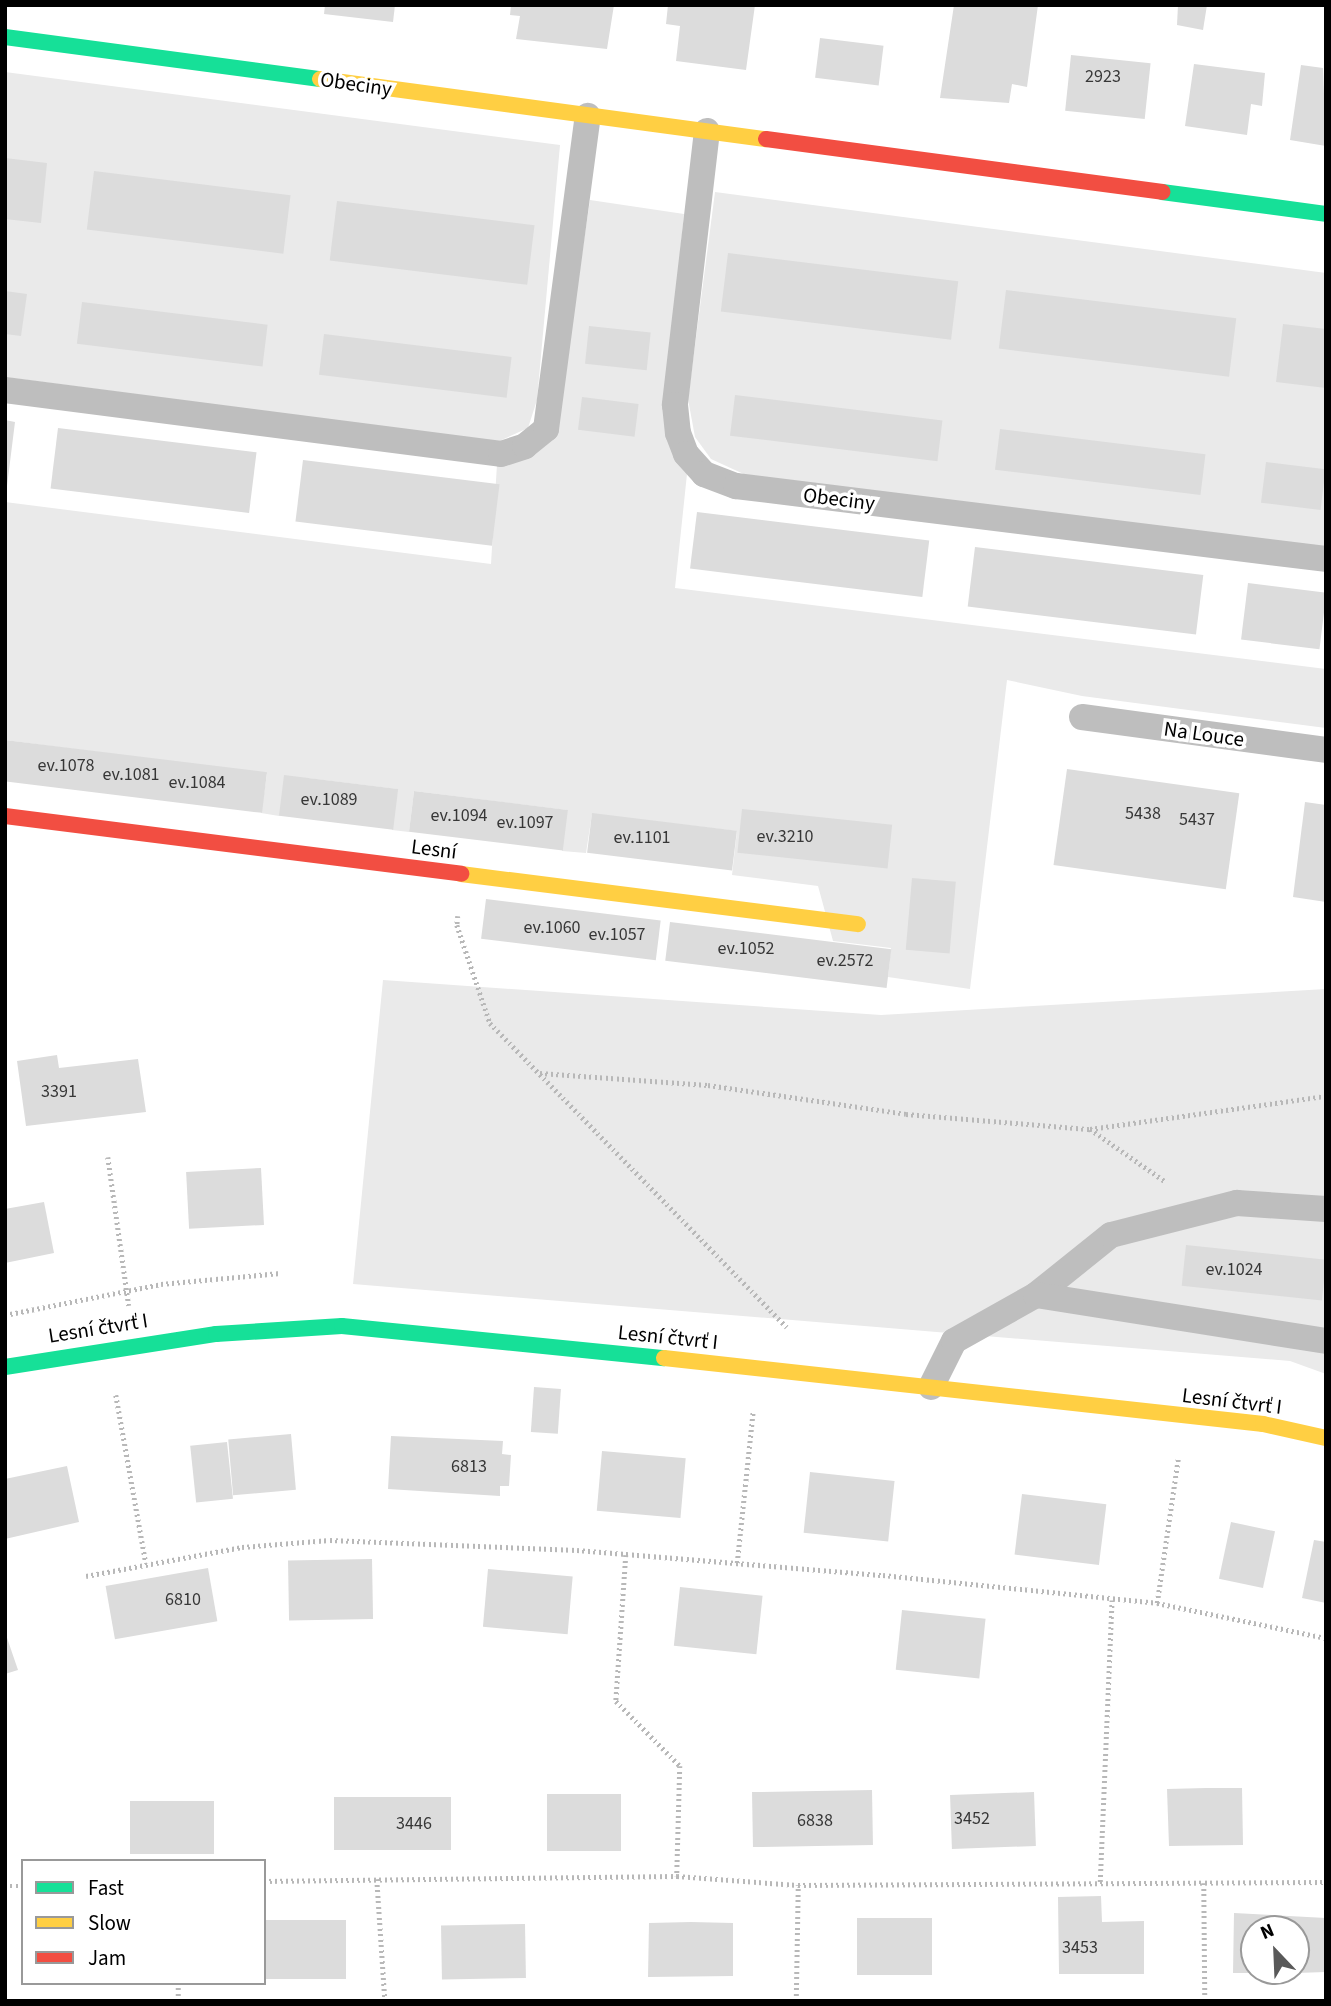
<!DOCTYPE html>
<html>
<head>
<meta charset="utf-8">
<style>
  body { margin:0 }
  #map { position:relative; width:1331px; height:2006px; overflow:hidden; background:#fff; font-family:"Source Sans 3",sans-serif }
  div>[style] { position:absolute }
  .green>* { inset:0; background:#eaeaea }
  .building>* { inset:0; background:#dcdcdc; transform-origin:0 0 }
  .path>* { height:4.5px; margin-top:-2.25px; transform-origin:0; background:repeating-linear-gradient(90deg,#b8b8b8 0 2px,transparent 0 5.5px) }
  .lane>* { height:26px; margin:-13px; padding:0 13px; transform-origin:13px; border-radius:13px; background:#bebebe }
  .fast>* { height:16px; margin:-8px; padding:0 8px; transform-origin:8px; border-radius:8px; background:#16e098 }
  .slow>* { height:16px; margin:-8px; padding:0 8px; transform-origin:8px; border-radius:8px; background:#ffcf43 }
  .jam>* { height:16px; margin:-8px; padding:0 8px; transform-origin:8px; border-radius:8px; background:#f24e42 }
  span { translate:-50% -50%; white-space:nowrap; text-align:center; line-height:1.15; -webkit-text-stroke:7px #fff; paint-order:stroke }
  .number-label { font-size:18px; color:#373737 }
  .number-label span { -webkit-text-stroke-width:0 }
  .street-label { font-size:21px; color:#000 }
  .frame { position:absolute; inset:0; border:7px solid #000; pointer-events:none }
  .legend { position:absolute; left:21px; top:1859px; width:245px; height:126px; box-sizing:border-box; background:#fff; border:2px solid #999; margin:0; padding:9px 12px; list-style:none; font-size:21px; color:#000 }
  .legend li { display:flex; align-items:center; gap:14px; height:35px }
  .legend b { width:35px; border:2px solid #999 }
  .north { position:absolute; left:1240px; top:1915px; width:70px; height:70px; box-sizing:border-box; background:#fff; border:2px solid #999; border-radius:50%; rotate:337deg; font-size:19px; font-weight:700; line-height:28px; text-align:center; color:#000 }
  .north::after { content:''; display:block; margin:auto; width:24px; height:32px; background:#595959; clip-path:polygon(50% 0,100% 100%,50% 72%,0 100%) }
</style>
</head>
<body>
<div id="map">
  <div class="green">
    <i style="clip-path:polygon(5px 72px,560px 145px,537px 400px,528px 428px,497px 442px,5px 377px)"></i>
    <i style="clip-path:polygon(715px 192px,1326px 273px,1326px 548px,748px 476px,711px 459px,695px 437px,688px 399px)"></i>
    <i style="clip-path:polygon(590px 200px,684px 214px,665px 407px,687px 474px,675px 588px,1326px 669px,1326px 728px,1082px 696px,1007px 680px,970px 989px,888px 977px,891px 948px,833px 941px,818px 886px,732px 875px,737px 831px,592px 814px,586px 853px,562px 851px,567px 810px,414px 791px,409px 832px,392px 830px,397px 789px,307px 778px,279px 816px,261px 813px,267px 774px,5px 740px,5px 502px,491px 564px,497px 464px,557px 423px)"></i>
    <i style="clip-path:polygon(383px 980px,881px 1015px,1326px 989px,1326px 1374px,1290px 1361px,353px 1284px)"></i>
  </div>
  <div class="building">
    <i style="clip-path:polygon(325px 5px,395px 5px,393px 22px,324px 14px)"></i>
    <i style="clip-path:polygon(511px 5px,614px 5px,607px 49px,516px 39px,520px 16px,510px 15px)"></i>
    <i style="clip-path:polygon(668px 5px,755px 5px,746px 70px,676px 61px,680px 26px,666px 24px)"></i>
    <i style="clip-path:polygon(954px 5px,1038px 5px,1027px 87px,1012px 84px,1009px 103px,940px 98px)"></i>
    <i style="clip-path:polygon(1178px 5px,1207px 5px,1203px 30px,1177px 25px)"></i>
    <i style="left:820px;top:38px;width:64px;height:40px;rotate:7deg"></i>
    <i style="left:1071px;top:55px;width:80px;height:56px;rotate:6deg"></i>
    <i style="clip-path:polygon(1194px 64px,1265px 73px,1262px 106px,1251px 104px,1247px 135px,1185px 126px)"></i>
    <i style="clip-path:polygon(1301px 65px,1323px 68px,1326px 146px,1290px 140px)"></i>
    <i style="clip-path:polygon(5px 158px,47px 163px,41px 223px,5px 219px)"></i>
    <i style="left:94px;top:171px;width:198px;height:59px;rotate:7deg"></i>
    <i style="left:337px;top:201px;width:199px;height:60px;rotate:7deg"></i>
    <i style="left:728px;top:253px;width:232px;height:59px;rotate:7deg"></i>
    <i style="left:1006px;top:290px;width:232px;height:59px;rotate:7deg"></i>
    <i style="clip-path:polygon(5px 291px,27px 294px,21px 336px,5px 334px)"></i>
    <i style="left:82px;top:302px;width:187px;height:42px;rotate:7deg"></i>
    <i style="clip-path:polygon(1283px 324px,1326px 329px,1326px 388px,1276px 382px)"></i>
    <i style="left:589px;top:326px;width:62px;height:38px;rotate:6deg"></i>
    <i style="left:324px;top:334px;width:189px;height:41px;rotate:7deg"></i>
    <i style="left:735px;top:395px;width:209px;height:41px;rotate:7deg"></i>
    <i style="left:582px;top:397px;width:57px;height:33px;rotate:7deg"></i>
    <i style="clip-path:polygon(5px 420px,15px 422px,7px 486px,5px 485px)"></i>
    <i style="left:58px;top:428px;width:200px;height:61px;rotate:7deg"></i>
    <i style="left:1000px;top:429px;width:207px;height:41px;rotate:7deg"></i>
    <i style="left:303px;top:460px;width:198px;height:62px;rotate:7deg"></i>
    <i style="left:1266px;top:462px;width:60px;height:41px;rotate:7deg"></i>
    <i style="left:697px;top:512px;width:234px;height:57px;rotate:7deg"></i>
    <i style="left:975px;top:547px;width:230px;height:60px;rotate:7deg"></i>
    <i style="left:1248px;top:583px;width:79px;height:57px;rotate:7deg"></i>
    <i style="left:5px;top:740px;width:264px;height:41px;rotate:7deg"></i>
    <i style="left:1067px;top:769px;width:174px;height:97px;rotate:8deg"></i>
    <i style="left:284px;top:775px;width:115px;height:41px;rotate:7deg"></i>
    <i style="left:414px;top:791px;width:155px;height:41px;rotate:7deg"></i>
    <i style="clip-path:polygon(1305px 802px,1326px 805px,1326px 902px,1293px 897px)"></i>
    <i style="left:742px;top:809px;width:151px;height:44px;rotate:6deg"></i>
    <i style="left:592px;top:813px;width:146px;height:40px;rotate:7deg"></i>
    <i style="left:912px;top:878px;width:44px;height:72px;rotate:5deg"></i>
    <i style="left:486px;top:899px;width:176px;height:40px;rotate:7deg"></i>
    <i style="left:670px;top:922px;width:223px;height:39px;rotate:7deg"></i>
    <i style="clip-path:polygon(57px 1055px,59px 1068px,138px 1059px,146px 1112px,26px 1126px,17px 1061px)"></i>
    <i style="left:261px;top:1168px;width:57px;height:75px;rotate:87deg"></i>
    <i style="clip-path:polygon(44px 1202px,54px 1253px,5px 1263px,5px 1209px)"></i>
    <i style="left:1186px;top:1245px;width:141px;height:41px;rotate:6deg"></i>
    <i style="left:534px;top:1387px;width:27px;height:45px;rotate:4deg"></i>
    <i style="left:291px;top:1434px;width:56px;height:63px;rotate:85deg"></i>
    <i style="clip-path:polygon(391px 1436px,503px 1441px,502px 1454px,511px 1455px,509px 1486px,500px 1486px,500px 1496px,388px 1489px)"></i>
    <i style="left:227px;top:1442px;width:57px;height:37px;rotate:84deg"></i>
    <i style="left:602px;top:1451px;width:84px;height:60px;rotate:5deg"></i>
    <i style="clip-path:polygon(67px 1466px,79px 1522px,5px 1539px,5px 1479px)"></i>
    <i style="left:810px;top:1472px;width:85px;height:61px;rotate:6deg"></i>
    <i style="left:1022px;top:1494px;width:85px;height:61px;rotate:7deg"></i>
    <i style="left:1231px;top:1522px;width:45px;height:58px;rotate:12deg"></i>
    <i style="clip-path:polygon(1314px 1540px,1326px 1542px,1326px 1603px,1302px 1598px)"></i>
    <i style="left:372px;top:1559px;width:60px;height:84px;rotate:89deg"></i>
    <i style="left:208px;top:1568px;width:54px;height:104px;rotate:80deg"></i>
    <i style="left:488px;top:1569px;width:85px;height:58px;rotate:5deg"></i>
    <i style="left:680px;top:1587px;width:83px;height:59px;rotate:6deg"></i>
    <i style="left:902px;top:1610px;width:84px;height:60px;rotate:6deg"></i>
    <i style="clip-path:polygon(5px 1632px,18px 1670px,5px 1674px)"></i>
    <i style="clip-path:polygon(1206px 1788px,1242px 1788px,1243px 1845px,1169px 1846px,1167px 1789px)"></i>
    <i style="left:872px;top:1790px;width:55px;height:120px;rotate:89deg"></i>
    <i style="left:1034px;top:1792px;width:54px;height:84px;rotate:88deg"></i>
    <i style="left:547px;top:1794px;width:74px;height:57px"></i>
    <i style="left:334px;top:1797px;width:117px;height:53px"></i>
    <i style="left:130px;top:1801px;width:84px;height:53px"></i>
    <i style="clip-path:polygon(1101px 1896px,1102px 1922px,1144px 1921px,1144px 1974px,1059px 1974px,1058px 1897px)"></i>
    <i style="clip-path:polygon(1234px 1913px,1326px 1918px,1326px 1972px,1296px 1973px,1296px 1929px,1254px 1929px,1254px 1973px,1233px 1973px)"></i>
    <i style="left:857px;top:1918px;width:75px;height:57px"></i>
    <i style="left:346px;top:1920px;width:59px;height:82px;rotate:90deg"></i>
    <i style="clip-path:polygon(691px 1922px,733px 1923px,733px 1976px,648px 1977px,649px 1923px)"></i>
    <i style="left:525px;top:1924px;width:54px;height:84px;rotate:89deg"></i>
  </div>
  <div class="path">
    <i style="left:458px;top:916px;width:9px;rotate:96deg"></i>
    <i style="left:457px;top:925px;width:103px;rotate:71.4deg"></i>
    <i style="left:490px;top:1023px;width:425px;rotate:45.7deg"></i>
    <i style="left:540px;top:1073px;width:168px;rotate:4.1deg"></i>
    <i style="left:708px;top:1085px;width:200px;rotate:8.3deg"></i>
    <i style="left:906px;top:1114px;width:185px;rotate:4.7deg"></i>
    <i style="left:1090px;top:1129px;width:238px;rotate:-8deg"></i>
    <i style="left:1090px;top:1129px;width:93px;rotate:34.9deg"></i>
    <i style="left:108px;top:1157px;width:150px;rotate:82deg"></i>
    <i style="left:5px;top:1315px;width:159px;rotate:-11.2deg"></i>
    <i style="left:161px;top:1284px;width:120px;rotate:-5.3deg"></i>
    <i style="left:116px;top:1395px;width:171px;rotate:79.9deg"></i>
    <i style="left:626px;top:1555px;width:146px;rotate:93.9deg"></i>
    <i style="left:616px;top:1701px;width:91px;rotate:45.4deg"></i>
    <i style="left:680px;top:1766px;width:110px;rotate:91.6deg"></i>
    <i style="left:737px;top:1563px;width:153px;rotate:-84deg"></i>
    <i style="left:86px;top:1576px;width:159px;rotate:-10.5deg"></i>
    <i style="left:242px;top:1547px;width:88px;rotate:-4.5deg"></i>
    <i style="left:330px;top:1540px;width:247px;rotate:2.3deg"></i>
    <i style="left:577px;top:1550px;width:307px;rotate:4.7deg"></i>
    <i style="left:883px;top:1575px;width:275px;rotate:5.8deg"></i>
    <i style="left:1157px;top:1603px;width:173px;rotate:11.7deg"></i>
    <i style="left:1157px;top:1603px;width:146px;rotate:-81.7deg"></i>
    <i style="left:377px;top:1879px;width:122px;rotate:86.2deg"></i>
    <i style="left:264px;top:1881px;width:413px;rotate:-0.7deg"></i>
    <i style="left:677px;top:1876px;width:121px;rotate:4.3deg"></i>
    <i style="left:798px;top:1885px;width:528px;rotate:-0.33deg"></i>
    <i style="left:1100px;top:1882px;width:282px;rotate:-87.6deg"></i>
    <i style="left:1204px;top:1883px;width:118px;rotate:89.5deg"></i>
    <i style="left:5px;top:1886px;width:18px"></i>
    <i style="left:178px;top:2001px;width:18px;rotate:-90deg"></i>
    <i style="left:796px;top:2001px;width:116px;rotate:-89deg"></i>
  </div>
  <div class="lane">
    <i style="left:707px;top:131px;width:276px;rotate:96.7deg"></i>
    <i style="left:675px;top:405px;width:28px;rotate:84deg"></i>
    <i style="left:678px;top:433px;width:22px;rotate:69deg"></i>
    <i style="left:686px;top:454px;width:27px;rotate:48deg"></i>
    <i style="left:704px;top:474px;width:34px;rotate:21deg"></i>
    <i style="left:736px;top:486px;width:594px;rotate:7.05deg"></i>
    <i style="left:5px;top:390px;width:500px;rotate:7.35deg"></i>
    <i style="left:501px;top:454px;width:25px;rotate:-18deg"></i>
    <i style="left:525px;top:446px;width:27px;rotate:-39deg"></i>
    <i style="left:546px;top:429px;width:316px;rotate:-82.4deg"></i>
    <i style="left:1082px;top:717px;width:246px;rotate:7.7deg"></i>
    <i style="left:1036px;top:1295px;width:96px;rotate:-38.7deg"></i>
    <i style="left:1111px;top:1235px;width:130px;rotate:-14.3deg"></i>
    <i style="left:1237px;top:1203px;width:89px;rotate:3.9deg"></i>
    <i style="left:931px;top:1387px;width:51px;rotate:-63.4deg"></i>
    <i style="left:954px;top:1341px;width:94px;rotate:-29.3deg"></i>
    <i style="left:1036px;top:1295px;width:294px;rotate:9deg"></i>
  </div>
  <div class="fast">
    <i style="left:5px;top:37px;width:318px;rotate:7.6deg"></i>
    <i style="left:1162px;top:192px;width:165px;rotate:7.6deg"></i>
    <i style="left:5px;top:1367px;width:214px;rotate:-8.9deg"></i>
    <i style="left:216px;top:1334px;width:126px;rotate:-3.6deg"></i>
    <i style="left:342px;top:1326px;width:324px;rotate:5.7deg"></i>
  </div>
  <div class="slow">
    <i style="left:320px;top:79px;width:450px;rotate:7.7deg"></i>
    <i style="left:461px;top:874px;width:400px;rotate:7.2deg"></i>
    <i style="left:664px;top:1358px;width:603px;rotate:6.29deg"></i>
    <i style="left:1263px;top:1424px;width:65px;rotate:12.5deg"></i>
  </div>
  <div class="jam">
    <i style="left:766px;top:139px;width:400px;rotate:7.6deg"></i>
    <i style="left:5px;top:816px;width:460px;rotate:7.2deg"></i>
  </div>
  <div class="number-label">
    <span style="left:1103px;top:77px">2923</span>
    <span style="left:66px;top:766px">ev.1078</span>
    <span style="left:131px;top:775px">ev.1081</span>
    <span style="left:197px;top:783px">ev.1084</span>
    <span style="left:329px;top:800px">ev.1089</span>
    <span style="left:1143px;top:814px">5438</span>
    <span style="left:459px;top:816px">ev.1094</span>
    <span style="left:1197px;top:820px">5437</span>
    <span style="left:525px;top:823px">ev.1097</span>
    <span style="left:785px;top:837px">ev.3210</span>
    <span style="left:642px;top:838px">ev.1101</span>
    <span style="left:552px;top:928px">ev.1060</span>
    <span style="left:617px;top:935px">ev.1057</span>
    <span style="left:746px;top:949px">ev.1052</span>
    <span style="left:845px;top:961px">ev.2572</span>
    <span style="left:59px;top:1092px">3391</span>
    <span style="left:1234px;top:1270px">ev.1024</span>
    <span style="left:469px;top:1467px">6813</span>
    <span style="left:183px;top:1600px">6810</span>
    <span style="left:972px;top:1819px">3452</span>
    <span style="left:815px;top:1821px">6838</span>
    <span style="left:414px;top:1824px">3446</span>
    <span style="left:1080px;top:1948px">3453</span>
  </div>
  <div class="street-label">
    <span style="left:356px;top:84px;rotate:8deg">Obeciny</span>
    <span style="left:839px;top:499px;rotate:7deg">Obeciny</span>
    <span style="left:1204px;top:734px;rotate:8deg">Na Louce</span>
    <span style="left:434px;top:849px;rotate:7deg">Lesní</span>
    <span style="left:98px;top:1328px;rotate:-9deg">Lesní čtvrť I</span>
    <span style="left:668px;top:1337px;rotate:6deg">Lesní čtvrť I</span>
    <span style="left:1232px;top:1401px;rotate:7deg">Lesní čtvrť I</span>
  </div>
  <div class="frame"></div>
  <ul class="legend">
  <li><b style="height:9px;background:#16e098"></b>Fast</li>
  <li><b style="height:9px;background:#ffcf43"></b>Slow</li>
  <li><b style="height:9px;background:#f24e42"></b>Jam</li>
  </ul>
  <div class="north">N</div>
</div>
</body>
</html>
